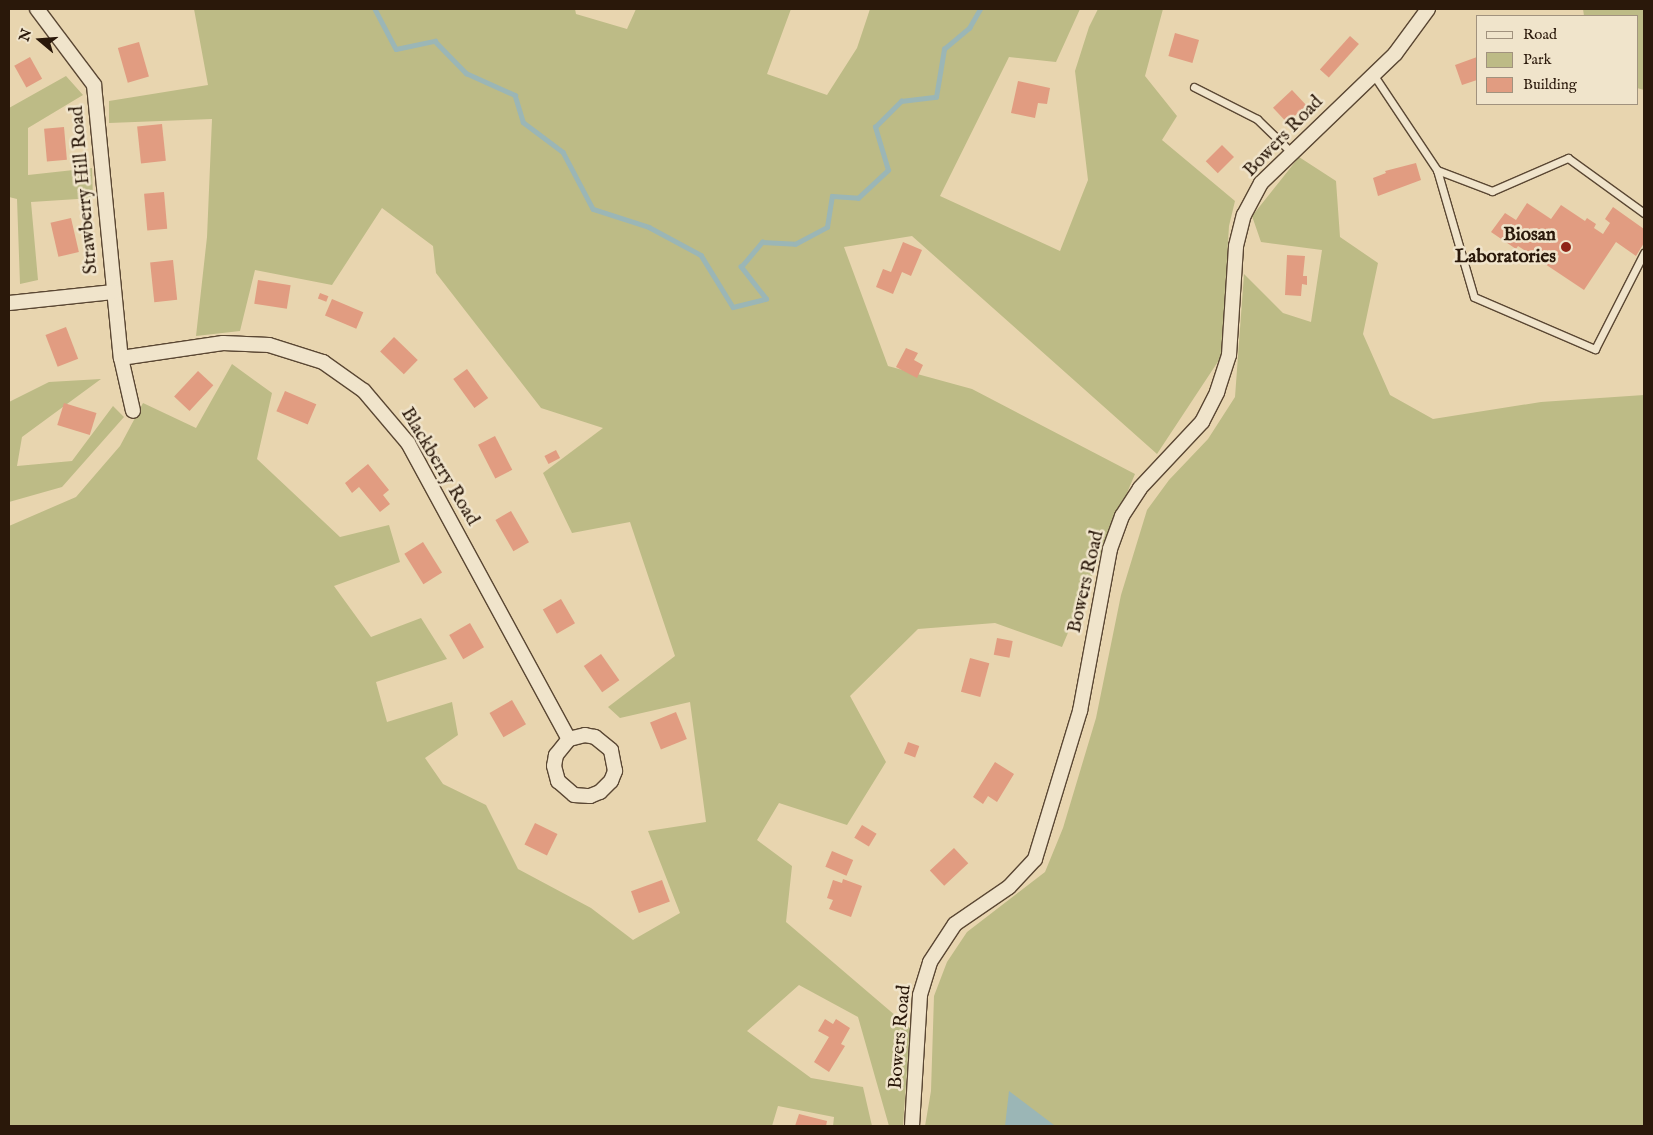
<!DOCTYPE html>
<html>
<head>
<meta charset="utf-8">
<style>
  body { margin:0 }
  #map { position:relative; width:1653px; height:1135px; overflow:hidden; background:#e8d5af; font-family:"IM FELL English",serif }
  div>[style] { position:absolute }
  .green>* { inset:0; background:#bdbb86 }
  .water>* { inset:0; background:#9bb6b6 }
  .stream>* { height:4.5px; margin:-2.25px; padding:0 2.25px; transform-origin:2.25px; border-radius:2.25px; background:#9bb6b6 }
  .building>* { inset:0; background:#e19c81; transform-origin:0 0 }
  .roads { filter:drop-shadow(1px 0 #5a4733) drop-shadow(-1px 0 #5a4733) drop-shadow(0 1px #5a4733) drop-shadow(0 -1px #5a4733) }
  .lane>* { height:7px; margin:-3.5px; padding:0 3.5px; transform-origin:3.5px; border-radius:3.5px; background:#f0e4cb }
  .street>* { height:14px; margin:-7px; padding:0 7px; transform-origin:7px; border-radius:7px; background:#f0e4cb }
  .dots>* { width:14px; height:14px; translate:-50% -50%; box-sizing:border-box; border:2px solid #f0e4cb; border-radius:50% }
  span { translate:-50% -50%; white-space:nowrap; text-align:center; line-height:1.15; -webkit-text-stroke:5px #f0e4cb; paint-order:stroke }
  .street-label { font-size:19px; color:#2a180a }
  .poi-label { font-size:19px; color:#2a180a; font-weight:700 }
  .right { translate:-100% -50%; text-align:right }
  .frame { position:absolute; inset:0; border:10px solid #2a180a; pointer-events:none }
  .legend { position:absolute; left:1476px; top:15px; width:162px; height:90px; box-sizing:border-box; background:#f0e4cb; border:1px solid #a1927e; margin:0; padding:6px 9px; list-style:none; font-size:15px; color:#2a180a }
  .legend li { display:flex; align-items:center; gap:10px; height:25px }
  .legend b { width:25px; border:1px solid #a1927e }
  .north { position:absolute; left:15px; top:15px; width:50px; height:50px; -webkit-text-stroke:4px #f0e4cb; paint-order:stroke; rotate:288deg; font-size:14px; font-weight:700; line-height:20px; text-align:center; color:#2a180a }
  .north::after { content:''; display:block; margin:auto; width:18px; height:22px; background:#2a180a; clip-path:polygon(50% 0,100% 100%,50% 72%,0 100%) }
</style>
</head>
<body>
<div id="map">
  <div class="green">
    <i style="clip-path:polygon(194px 9px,575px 9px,576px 14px,627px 29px,636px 9px,791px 9px,767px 74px,827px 95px,857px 48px,870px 9px,1080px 9px,1056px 62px,1009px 57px,940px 196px,1060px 251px,1088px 180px,1075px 71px,1089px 27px,1098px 9px,1163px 9px,1145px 76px,1177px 116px,1162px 140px,1235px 201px,1229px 226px,1221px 357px,1157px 454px,912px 236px,844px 247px,888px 366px,972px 389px,1135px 474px,1062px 647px,995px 623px,918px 629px,850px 696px,886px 762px,847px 825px,779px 803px,757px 840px,792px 866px,786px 922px,910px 1028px,903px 1126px,889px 1126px,858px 1017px,799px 985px,747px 1031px,811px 1078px,863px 1087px,872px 1126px,833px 1126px,834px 1117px,778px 1106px,772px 1126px,9px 1126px,9px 526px,76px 497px,120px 446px,143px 403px,196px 428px,232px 364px,272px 393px,257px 459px,340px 537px,389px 525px,400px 562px,334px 586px,371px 637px,421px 618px,447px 659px,376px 682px,387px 722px,452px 702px,458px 735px,425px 758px,443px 784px,486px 805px,518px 869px,591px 908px,633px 940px,680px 913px,648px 831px,706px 822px,690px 702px,620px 718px,608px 707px,675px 656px,630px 522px,572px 533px,543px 473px,603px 428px,541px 408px,436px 273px,433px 246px,382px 208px,332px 285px,255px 270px,240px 331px,196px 336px,207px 237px,212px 119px,109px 123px,109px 101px,208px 85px)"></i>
    <i style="clip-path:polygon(1583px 9px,1644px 9px,1644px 90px,1637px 88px,1637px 16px,1584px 16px)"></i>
    <i style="clip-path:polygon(66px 76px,83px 95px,28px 128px,28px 175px,92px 168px,93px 198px,31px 202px,38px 280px,20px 284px,17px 199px,9px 197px,9px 108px)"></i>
    <i style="clip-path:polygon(1299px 157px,1336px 181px,1340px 237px,1378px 263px,1363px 334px,1390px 395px,1433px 419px,1541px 402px,1644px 395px,1644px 1126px,925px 1126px,931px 1091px,934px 996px,947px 962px,967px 932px,1045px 872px,1063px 828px,1096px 718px,1121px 595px,1147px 510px,1169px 480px,1208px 439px,1235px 397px,1244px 274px,1283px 313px,1311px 322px,1322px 250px,1261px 242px,1252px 216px)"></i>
    <i style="clip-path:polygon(101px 379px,22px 437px,17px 466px,72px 461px,113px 406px,124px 417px,62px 487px,9px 502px,9px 402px,49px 382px)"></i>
  </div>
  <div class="water">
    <i style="clip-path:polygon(1009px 1091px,1054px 1125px,1055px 1126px,1005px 1126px)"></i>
  </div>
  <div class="stream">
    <i style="left:375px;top:9px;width:45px;rotate:62.3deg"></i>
    <i style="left:396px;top:49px;width:40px;rotate:-12deg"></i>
    <i style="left:435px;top:41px;width:45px;rotate:45.9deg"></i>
    <i style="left:466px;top:73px;width:54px;rotate:24.2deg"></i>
    <i style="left:515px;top:95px;width:28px;rotate:73deg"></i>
    <i style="left:523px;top:122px;width:50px;rotate:36.9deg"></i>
    <i style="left:563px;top:152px;width:64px;rotate:62.2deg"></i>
    <i style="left:593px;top:209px;width:59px;rotate:17.8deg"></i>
    <i style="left:649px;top:227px;width:59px;rotate:28.3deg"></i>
    <i style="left:701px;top:255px;width:61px;rotate:58.4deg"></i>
    <i style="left:733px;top:307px;width:34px;rotate:-14deg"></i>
    <i style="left:766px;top:299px;width:41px;rotate:-128deg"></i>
    <i style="left:741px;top:267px;width:33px;rotate:-50deg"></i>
    <i style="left:762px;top:242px;width:33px;rotate:3deg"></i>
    <i style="left:795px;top:244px;width:36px;rotate:-28deg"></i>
    <i style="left:827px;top:227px;width:31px;rotate:-81deg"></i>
    <i style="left:832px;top:196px;width:26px;rotate:4deg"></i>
    <i style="left:858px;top:198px;width:41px;rotate:-43deg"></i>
    <i style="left:888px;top:170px;width:45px;rotate:-106.8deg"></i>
    <i style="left:875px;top:127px;width:37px;rotate:-45deg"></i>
    <i style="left:901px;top:101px;width:35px;rotate:-7deg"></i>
    <i style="left:936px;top:97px;width:49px;rotate:-80.5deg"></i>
    <i style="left:944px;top:49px;width:33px;rotate:-40deg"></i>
    <i style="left:969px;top:28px;width:22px;rotate:-60deg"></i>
  </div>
  <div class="building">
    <i style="left:1175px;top:33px;width:25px;height:24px;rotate:16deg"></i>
    <i style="left:1350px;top:36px;width:12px;height:45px;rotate:42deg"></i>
    <i style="left:139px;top:42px;width:36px;height:22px;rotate:74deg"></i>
    <i style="left:30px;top:57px;width:25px;height:18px;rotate:61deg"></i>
    <i style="clip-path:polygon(1477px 57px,1477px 80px,1462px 85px,1455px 65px)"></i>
    <i style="clip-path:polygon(1018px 81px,1050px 88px,1047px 104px,1038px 103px,1035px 118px,1011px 113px)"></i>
    <i style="left:1292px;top:90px;width:21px;height:26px;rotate:47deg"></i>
    <i style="left:162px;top:124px;width:37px;height:25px;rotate:84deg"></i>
    <i style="left:64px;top:127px;width:33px;height:20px;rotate:85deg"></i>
    <i style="left:1222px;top:145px;width:17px;height:23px;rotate:45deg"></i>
    <i style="clip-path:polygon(1416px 163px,1421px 180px,1378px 196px,1373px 178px,1386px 173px,1385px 171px)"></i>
    <i style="left:164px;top:192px;width:37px;height:20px;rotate:85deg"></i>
    <i style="clip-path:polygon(1527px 203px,1551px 219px,1561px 205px,1585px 221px,1587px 218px,1596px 224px,1594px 228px,1603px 234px,1610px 223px,1605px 219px,1613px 207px,1644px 229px,1644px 243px,1636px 256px,1616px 242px,1584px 290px,1518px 246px,1516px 249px,1491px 232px,1505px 213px,1516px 220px)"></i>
    <i style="left:71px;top:218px;width:35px;height:21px;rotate:77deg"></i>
    <i style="clip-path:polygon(903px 242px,922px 250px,911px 276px,902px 272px,893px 294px,876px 287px,883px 269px,891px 272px)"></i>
    <i style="clip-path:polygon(1287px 255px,1305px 256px,1303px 276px,1307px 276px,1307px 285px,1302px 284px,1301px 296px,1285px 295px)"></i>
    <i style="left:173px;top:260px;width:40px;height:23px;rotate:84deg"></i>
    <i style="left:258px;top:280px;width:33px;height:24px;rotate:9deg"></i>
    <i style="left:320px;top:293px;width:9px;height:6px;rotate:21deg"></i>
    <i style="left:332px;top:299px;width:34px;height:18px;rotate:23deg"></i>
    <i style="left:66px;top:327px;width:34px;height:22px;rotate:69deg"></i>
    <i style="left:394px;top:337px;width:33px;height:20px;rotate:44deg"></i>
    <i style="clip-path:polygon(906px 348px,918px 353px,914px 360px,923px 365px,917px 378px,896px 367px)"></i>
    <i style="left:467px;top:369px;width:36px;height:17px;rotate:54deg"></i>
    <i style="left:198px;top:371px;width:21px;height:35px;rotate:43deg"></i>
    <i style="left:285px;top:391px;width:34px;height:22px;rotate:23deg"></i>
    <i style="left:64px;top:403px;width:34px;height:23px;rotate:17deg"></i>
    <i style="left:495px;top:436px;width:38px;height:19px;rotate:63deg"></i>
    <i style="left:556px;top:450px;width:9px;height:13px;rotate:63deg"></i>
    <i style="clip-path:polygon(368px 464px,389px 490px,383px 495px,390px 504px,380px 512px,359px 487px,352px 493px,345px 483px)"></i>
    <i style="left:511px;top:511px;width:36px;height:18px;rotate:60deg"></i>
    <i style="left:423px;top:542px;width:36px;height:22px;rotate:58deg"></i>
    <i style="left:561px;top:599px;width:28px;height:21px;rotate:60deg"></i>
    <i style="left:470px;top:623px;width:28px;height:24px;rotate:60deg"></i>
    <i style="left:997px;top:638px;width:16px;height:17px;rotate:11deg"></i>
    <i style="left:601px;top:654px;width:32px;height:21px;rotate:55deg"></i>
    <i style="left:970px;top:658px;width:20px;height:35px;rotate:15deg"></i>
    <i style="left:512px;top:700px;width:28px;height:26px;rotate:60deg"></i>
    <i style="left:676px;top:712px;width:29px;height:28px;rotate:68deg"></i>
    <i style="left:908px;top:742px;width:12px;height:12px;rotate:20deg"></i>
    <i style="clip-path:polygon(995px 762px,1014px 774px,997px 802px,988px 796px,983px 804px,973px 797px)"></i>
    <i style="left:535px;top:823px;width:25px;height:24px;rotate:26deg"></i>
    <i style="left:862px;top:825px;width:17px;height:15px;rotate:31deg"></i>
    <i style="left:954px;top:848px;width:21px;height:33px;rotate:47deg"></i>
    <i style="left:832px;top:851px;width:23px;height:17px;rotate:23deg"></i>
    <i style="clip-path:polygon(843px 879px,862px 886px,851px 917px,829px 909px,833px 900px,827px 898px,833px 880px,842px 883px)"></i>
    <i style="left:662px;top:880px;width:23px;height:33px;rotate:70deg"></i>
    <i style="clip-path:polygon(825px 1019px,833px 1024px,836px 1019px,850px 1028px,841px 1044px,845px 1046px,829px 1072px,814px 1062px,829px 1037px,818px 1031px)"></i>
    <i style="clip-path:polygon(799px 1114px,827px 1121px,826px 1126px,795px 1126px)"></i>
  </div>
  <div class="roads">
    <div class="lane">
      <i style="left:1373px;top:74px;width:115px;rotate:56.3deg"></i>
      <i style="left:1437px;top:170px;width:132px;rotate:73.8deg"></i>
      <i style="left:1474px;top:297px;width:132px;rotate:23.3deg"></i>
      <i style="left:1595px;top:349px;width:108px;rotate:-63deg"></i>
      <i style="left:1194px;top:87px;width:71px;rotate:26.9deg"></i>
      <i style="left:1257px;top:119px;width:47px;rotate:44.1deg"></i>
      <i style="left:1437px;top:170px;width:59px;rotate:20.9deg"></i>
      <i style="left:1492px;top:191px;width:83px;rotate:-23.5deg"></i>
      <i style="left:1568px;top:158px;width:94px;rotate:35.9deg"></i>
    </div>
    <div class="street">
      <i style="left:37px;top:9px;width:95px;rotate:53.1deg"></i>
      <i style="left:94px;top:85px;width:274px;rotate:84.4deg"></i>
      <i style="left:121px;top:358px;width:54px;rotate:77.2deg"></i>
      <i style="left:9px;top:303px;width:105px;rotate:-6deg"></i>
      <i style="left:121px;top:358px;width:103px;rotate:-8.4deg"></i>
      <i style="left:223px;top:343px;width:46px;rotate:2.5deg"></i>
      <i style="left:269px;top:345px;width:57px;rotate:17.5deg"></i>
      <i style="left:323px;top:362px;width:50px;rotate:35.3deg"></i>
      <i style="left:364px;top:391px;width:68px;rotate:49.8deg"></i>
      <i style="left:408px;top:443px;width:337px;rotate:61.5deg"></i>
      <i style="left:569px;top:739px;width:21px;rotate:129deg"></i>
      <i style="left:556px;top:755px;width:11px;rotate:100deg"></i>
      <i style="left:554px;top:766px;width:16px;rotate:75deg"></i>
      <i style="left:558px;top:781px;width:21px;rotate:41deg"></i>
      <i style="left:574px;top:795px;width:16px;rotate:4deg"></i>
      <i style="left:590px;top:796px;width:11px;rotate:-22deg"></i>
      <i style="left:600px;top:792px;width:16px;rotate:-45deg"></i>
      <i style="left:611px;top:781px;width:11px;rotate:-68deg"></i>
      <i style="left:615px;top:771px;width:21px;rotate:-101deg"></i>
      <i style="left:611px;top:750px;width:21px;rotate:-141deg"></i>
      <i style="left:595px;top:737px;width:10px;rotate:-169deg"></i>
      <i style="left:585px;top:735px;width:16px;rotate:166deg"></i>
      <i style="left:912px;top:1126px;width:131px;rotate:-86.5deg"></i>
      <i style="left:920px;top:995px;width:34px;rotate:-73deg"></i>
      <i style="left:930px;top:962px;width:45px;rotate:-56.7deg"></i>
      <i style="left:955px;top:924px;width:65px;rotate:-34.4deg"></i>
      <i style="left:1009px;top:887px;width:38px;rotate:-47deg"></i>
      <i style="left:1035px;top:859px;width:155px;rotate:-73.1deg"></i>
      <i style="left:1080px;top:711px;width:165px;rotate:-79.5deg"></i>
      <i style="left:1110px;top:549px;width:35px;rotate:-70deg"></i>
      <i style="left:1122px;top:516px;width:33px;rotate:-57deg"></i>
      <i style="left:1140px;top:488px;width:91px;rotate:-46.8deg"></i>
      <i style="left:1202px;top:422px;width:34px;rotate:-63deg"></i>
      <i style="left:1217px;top:392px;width:39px;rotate:-72deg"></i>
      <i style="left:1229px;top:355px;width:109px;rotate:-86.3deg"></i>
      <i style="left:1236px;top:246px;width:32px;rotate:-76deg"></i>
      <i style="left:1244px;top:215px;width:36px;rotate:-62deg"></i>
      <i style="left:1261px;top:183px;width:186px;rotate:-43.9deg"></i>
      <i style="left:1395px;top:54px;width:56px;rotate:-53.7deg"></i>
    </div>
  </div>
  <div class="dots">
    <i style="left:1566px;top:247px;background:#8f2418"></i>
  </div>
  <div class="street-label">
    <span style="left:1284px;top:137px;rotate:-46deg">Bowers Road</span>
    <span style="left:85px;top:190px;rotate:-95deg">Strawberry Hill Road</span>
    <span style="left:439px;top:467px;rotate:59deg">Blackberry Road</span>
    <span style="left:1087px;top:582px;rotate:-77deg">Bowers Road</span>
    <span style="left:901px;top:1037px;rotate:-85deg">Bowers Road</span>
  </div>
  <div class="poi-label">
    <span class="right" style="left:1556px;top:247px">Biosan<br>Laboratories</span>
  </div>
  <div class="frame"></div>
  <ul class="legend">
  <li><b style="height:6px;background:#f0e4cb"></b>Road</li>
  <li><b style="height:14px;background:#bdbb86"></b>Park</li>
  <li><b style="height:14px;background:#e19c81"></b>Building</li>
  </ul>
  <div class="north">N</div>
</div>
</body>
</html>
